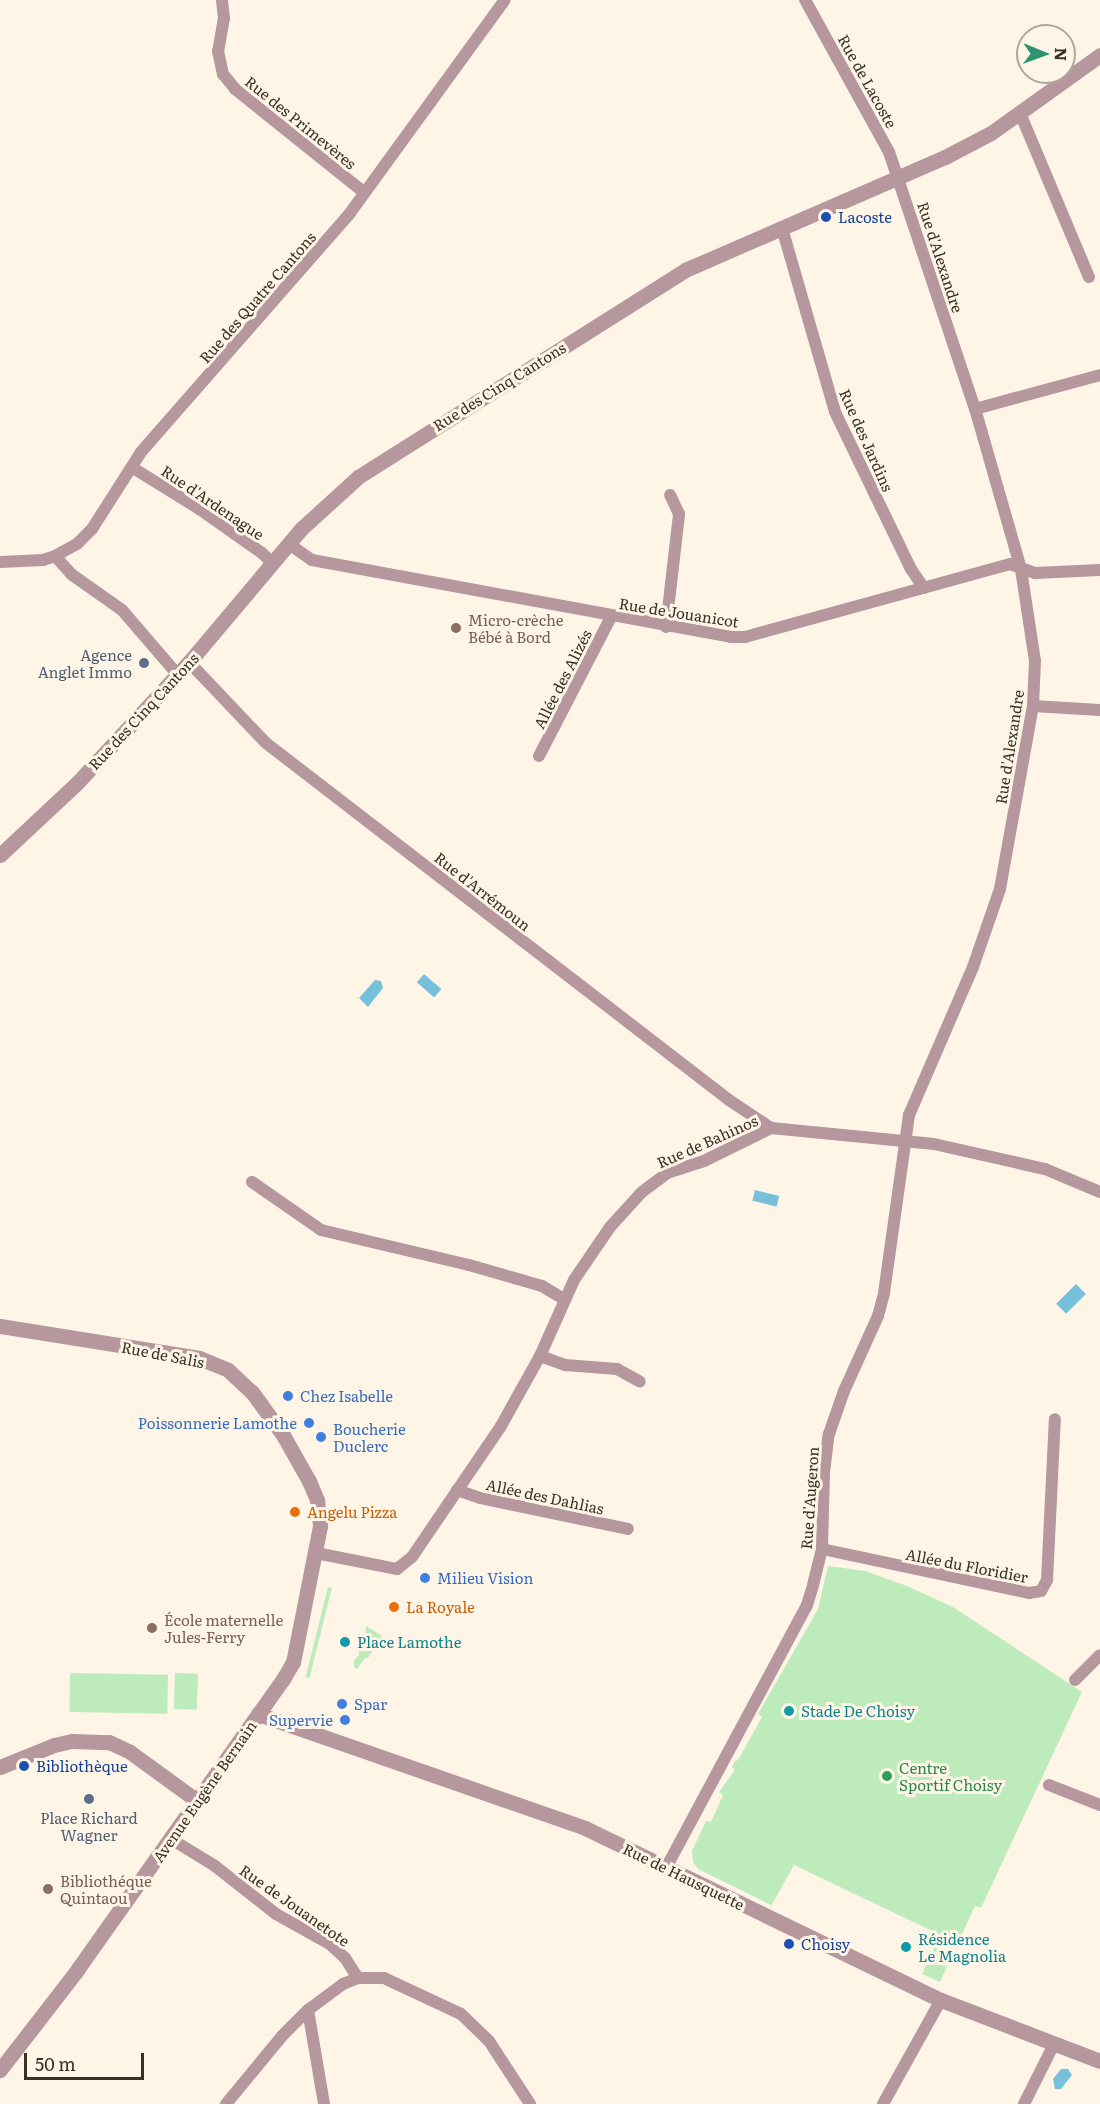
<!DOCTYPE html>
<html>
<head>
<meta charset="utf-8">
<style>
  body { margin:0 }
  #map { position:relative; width:1100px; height:2104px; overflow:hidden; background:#fff5e6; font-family:Literata,serif }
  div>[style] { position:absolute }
  .green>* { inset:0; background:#bdebbb; transform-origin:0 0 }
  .water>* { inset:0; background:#76c0dc; transform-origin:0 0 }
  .minor>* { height:12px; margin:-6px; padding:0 6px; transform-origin:6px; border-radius:6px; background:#b6979d }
  .tertiary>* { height:15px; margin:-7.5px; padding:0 7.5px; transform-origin:7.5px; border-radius:7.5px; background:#b6979d }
  .dots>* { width:16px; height:16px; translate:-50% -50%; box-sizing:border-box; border:3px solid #fff5e6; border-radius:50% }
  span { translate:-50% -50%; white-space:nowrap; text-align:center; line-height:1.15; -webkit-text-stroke:6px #fff5e6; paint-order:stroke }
  .street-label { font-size:15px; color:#373127 }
  .transit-label { font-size:15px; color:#164399 }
  .left { translate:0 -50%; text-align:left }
  .education-label { font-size:15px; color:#785e54 }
  .service-label { font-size:15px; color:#4e5e75 }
  .right { translate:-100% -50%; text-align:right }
  .shop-label { font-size:15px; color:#366cbe }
  .food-label { font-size:15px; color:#c56008 }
  .culture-label { font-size:15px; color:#0d838f }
  .leisure-label { font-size:15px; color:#27864d }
  .north { position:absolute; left:1016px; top:24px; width:60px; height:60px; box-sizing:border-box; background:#fff5e6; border:2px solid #afa79a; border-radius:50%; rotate:91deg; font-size:16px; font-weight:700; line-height:24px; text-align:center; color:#373127 }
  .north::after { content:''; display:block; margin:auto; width:21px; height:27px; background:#2e936f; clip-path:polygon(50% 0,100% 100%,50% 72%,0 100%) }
  .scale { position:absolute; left:24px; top:2053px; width:120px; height:27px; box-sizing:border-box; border:3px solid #373127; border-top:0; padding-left:8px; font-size:18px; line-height:21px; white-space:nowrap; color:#373127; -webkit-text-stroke:4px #fff5e6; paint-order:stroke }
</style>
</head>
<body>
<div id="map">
  <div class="green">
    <i style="clip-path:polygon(828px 1566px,865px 1571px,907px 1586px,953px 1607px,1082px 1692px,981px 1908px,975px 1906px,940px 1982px,922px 1974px,940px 1935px,930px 1930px,794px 1865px,770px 1908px,771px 1905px,698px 1869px,693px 1862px,692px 1851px,706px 1821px,711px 1822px,723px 1795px,719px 1792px,735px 1770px,732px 1767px,734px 1762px,738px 1760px,762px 1717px,758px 1714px,818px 1609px)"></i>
    <i style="left:328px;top:1587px;width:4px;height:93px;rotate:14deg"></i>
    <i style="clip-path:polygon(366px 1626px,382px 1636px,368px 1658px,365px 1658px,357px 1669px,354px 1667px,354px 1661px,359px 1655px,358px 1646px,365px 1641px)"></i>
    <i style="left:70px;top:1673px;width:98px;height:39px;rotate:1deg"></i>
    <i style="left:175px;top:1673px;width:23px;height:36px;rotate:2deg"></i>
  </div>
  <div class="water">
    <i style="left:424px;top:974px;width:23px;height:11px;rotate:41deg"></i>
    <i style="clip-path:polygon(375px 980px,381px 981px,383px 988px,368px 1007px,359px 998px)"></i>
    <i style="left:755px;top:1190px;width:25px;height:11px;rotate:14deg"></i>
    <i style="left:1076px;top:1284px;width:14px;height:28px;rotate:45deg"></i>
    <i style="clip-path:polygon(1061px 2069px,1068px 2069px,1072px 2075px,1061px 2089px,1055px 2089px,1053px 2079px)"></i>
  </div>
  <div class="minor">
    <i style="left:222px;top:0;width:18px;rotate:84deg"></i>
    <i style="left:224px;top:18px;width:34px;rotate:100deg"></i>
    <i style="left:218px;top:51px;width:24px;rotate:78deg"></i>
    <i style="left:223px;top:74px;width:19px;rotate:51deg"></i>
    <i style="left:235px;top:89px;width:166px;rotate:38.7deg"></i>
    <i style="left:1020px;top:113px;width:178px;rotate:67.2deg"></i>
    <i style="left:782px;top:228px;width:191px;rotate:73.9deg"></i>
    <i style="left:835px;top:412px;width:174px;rotate:64.2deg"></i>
    <i style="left:911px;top:569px;width:23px;rotate:56deg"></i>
    <i style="left:975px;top:409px;width:130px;rotate:-15.2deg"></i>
    <i style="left:133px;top:468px;width:80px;rotate:31.7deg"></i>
    <i style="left:201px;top:510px;width:75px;rotate:35.2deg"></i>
    <i style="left:262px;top:553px;width:16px;rotate:45deg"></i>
    <i style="left:289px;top:544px;width:28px;rotate:35deg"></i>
    <i style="left:312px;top:560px;width:426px;rotate:10.4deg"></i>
    <i style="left:731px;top:637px;width:14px"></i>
    <i style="left:745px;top:637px;width:275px;rotate:-15.4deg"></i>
    <i style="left:1010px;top:564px;width:27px;rotate:20deg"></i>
    <i style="left:1035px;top:573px;width:65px;rotate:-2.6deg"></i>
    <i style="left:55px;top:556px;width:24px;rotate:48deg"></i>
    <i style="left:71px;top:574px;width:62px;rotate:35.2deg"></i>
    <i style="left:122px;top:610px;width:84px;rotate:49.3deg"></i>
    <i style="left:0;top:562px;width:43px;rotate:-2.7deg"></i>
    <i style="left:43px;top:560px;width:13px;rotate:-18deg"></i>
    <i style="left:55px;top:556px;width:26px;rotate:-29deg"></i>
    <i style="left:78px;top:543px;width:20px;rotate:-45deg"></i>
    <i style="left:92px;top:529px;width:91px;rotate:-57.5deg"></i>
    <i style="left:141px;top:452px;width:317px;rotate:-48.8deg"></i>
    <i style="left:350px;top:213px;width:263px;rotate:-54deg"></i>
    <i style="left:666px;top:627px;width:114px;rotate:-83.4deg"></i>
    <i style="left:679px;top:514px;width:21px;rotate:-115deg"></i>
    <i style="left:189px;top:662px;width:112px;rotate:46.5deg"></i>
    <i style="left:266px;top:743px;width:585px;rotate:37.63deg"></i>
    <i style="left:729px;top:1100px;width:50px;rotate:33.7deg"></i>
    <i style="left:1033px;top:706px;width:67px;rotate:3.4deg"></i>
    <i style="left:539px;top:756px;width:157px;rotate:-62.6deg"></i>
    <i style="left:252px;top:1182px;width:84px;rotate:34.8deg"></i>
    <i style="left:321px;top:1230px;width:152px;rotate:13.3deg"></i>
    <i style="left:469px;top:1265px;width:76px;rotate:16deg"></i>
    <i style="left:542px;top:1286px;width:26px;rotate:31deg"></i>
    <i style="left:540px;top:1356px;width:27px;rotate:20deg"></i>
    <i style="left:565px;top:1365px;width:52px;rotate:4.4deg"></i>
    <i style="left:617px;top:1369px;width:26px;rotate:29deg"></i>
    <i style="left:457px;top:1490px;width:24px;rotate:19deg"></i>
    <i style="left:480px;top:1498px;width:151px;rotate:11.8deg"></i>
    <i style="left:822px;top:1549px;width:212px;rotate:12deg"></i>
    <i style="left:1029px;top:1593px;width:12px;rotate:-9deg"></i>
    <i style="left:1041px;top:1591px;width:13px;rotate:-61deg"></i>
    <i style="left:1047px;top:1580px;width:161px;rotate:-87.2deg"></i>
    <i style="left:316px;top:1553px;width:83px;rotate:11.2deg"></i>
    <i style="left:397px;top:1569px;width:19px;rotate:-39deg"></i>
    <i style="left:412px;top:1557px;width:158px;rotate:-55.8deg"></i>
    <i style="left:501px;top:1426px;width:80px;rotate:-60.9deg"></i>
    <i style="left:540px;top:1356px;width:83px;rotate:-65.9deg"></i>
    <i style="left:574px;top:1280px;width:64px;rotate:-55.8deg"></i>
    <i style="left:610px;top:1227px;width:47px;rotate:-47.6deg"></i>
    <i style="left:642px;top:1192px;width:31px;rotate:-37deg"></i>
    <i style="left:667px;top:1173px;width:39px;rotate:-18deg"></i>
    <i style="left:704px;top:1161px;width:75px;rotate:-26.2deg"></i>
    <i style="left:771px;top:1128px;width:164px;rotate:5.6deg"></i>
    <i style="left:934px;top:1144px;width:114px;rotate:12.7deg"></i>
    <i style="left:1045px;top:1169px;width:60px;rotate:22.7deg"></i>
    <i style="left:1075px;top:1680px;width:35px;rotate:-45deg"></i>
    <i style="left:1049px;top:1785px;width:55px;rotate:21.4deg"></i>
    <i style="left:171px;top:1839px;width:52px;rotate:31.5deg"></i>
    <i style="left:215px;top:1866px;width:78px;rotate:38.2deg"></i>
    <i style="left:276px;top:1914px;width:62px;rotate:29.1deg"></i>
    <i style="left:330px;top:1944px;width:21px;rotate:43deg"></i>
    <i style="left:345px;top:1958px;width:24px;rotate:57deg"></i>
    <i style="left:666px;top:1868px;width:298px;rotate:-61.8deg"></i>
    <i style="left:807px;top:1605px;width:21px;rotate:-73deg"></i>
    <i style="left:813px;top:1585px;width:37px;rotate:-76deg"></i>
    <i style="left:822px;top:1549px;width:77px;rotate:-88.5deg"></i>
    <i style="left:824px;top:1472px;width:38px;rotate:-83deg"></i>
    <i style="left:829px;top:1434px;width:46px;rotate:-70.8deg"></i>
    <i style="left:844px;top:1391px;width:82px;rotate:-65.6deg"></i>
    <i style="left:878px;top:1316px;width:24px;rotate:-75deg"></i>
    <i style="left:884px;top:1293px;width:180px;rotate:-82deg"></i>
    <i style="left:909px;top:1115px;width:161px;rotate:-66.6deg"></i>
    <i style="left:973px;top:967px;width:83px;rotate:-70.9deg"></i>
    <i style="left:1000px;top:889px;width:186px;rotate:-79.8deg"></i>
    <i style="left:1033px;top:706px;width:45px;rotate:-87.5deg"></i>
    <i style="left:1035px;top:661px;width:93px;rotate:-98.7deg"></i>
    <i style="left:1021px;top:569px;width:166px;rotate:-106deg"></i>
    <i style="left:975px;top:409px;width:271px;rotate:-108.5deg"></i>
    <i style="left:889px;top:152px;width:174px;rotate:-118.9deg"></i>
    <i style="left:308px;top:2010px;width:95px;rotate:80.3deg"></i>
    <i style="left:226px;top:2104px;width:88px;rotate:-50.5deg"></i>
    <i style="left:282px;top:2036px;width:37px;rotate:-45deg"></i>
    <i style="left:308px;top:2010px;width:44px;rotate:-36.6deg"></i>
    <i style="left:343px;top:1984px;width:16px;rotate:-22deg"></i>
    <i style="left:358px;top:1978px;width:26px"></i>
    <i style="left:384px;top:1978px;width:85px;rotate:25.1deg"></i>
    <i style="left:461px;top:2014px;width:39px;rotate:44deg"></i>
    <i style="left:489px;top:2041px;width:75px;rotate:56.9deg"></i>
    <i style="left:883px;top:2104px;width:119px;rotate:-60.9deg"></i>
    <i style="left:1024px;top:2104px;width:67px;rotate:-63.4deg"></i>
  </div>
  <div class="tertiary">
    <i style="left:0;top:855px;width:105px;rotate:-43.1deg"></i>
    <i style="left:77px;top:783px;width:165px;rotate:-47.2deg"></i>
    <i style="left:189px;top:662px;width:175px;rotate:-49.9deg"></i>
    <i style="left:302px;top:528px;width:76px;rotate:-42.3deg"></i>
    <i style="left:358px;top:477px;width:387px;rotate:-32.3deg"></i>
    <i style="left:685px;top:270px;width:283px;rotate:-23.5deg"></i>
    <i style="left:945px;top:157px;width:52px;rotate:-27.6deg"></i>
    <i style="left:991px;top:133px;width:134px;rotate:-35.6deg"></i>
    <i style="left:0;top:1326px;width:202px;rotate:9.1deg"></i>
    <i style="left:199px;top:1358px;width:31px;rotate:22deg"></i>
    <i style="left:228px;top:1370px;width:33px;rotate:43deg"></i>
    <i style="left:252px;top:1392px;width:53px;rotate:54.2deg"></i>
    <i style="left:283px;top:1435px;width:53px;rotate:60.5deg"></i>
    <i style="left:309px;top:1481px;width:21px;rotate:67deg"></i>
    <i style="left:317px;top:1500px;width:26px;rotate:83deg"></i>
    <i style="left:320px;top:1526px;width:139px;rotate:101.2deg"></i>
    <i style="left:293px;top:1662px;width:20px;rotate:120deg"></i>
    <i style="left:283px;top:1679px;width:355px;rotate:125.3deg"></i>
    <i style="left:78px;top:1969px;width:128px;rotate:127.7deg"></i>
    <i style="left:258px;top:1714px;width:346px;rotate:19.2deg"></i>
    <i style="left:585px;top:1828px;width:395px;rotate:25.8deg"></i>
    <i style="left:941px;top:2000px;width:170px;rotate:21deg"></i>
    <i style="left:0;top:1767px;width:58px;rotate:-22.2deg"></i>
    <i style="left:54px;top:1745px;width:18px;rotate:-13deg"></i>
    <i style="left:72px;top:1741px;width:37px;rotate:2deg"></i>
    <i style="left:109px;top:1742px;width:23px;rotate:25deg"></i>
    <i style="left:130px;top:1752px;width:82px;rotate:36deg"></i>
  </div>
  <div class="dots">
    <i style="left:826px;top:217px;background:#1a4fb4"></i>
    <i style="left:456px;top:628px;background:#8d6e63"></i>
    <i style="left:144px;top:663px;background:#5c6f8a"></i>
    <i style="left:288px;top:1396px;background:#3f7fe0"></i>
    <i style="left:309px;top:1423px;background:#3f7fe0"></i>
    <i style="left:321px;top:1437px;background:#3f7fe0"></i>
    <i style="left:295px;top:1512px;background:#e8710a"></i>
    <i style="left:425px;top:1578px;background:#3f7fe0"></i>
    <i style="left:394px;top:1607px;background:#e8710a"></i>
    <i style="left:152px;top:1628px;background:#8d6e63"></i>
    <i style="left:345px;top:1642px;background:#0f9aa8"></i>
    <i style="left:342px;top:1704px;background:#3f7fe0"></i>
    <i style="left:789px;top:1711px;background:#0f9aa8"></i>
    <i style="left:345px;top:1720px;background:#3f7fe0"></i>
    <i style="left:24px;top:1766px;background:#1a4fb4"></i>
    <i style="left:887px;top:1776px;background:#2e9e5b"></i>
    <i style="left:89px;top:1799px;background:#5c6f8a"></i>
    <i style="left:48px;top:1889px;background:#8d6e63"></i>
    <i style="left:789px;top:1944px;background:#1a4fb4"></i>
    <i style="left:906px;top:1947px;background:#0f9aa8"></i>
  </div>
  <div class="street-label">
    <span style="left:868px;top:81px;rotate:61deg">Rue de Lacoste</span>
    <span style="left:301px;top:122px;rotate:39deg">Rue des Primevères</span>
    <span style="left:941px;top:257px;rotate:72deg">Rue d'Alexandre</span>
    <span style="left:257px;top:297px;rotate:-49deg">Rue des Quatre Cantons</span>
    <span style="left:499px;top:386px;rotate:-32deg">Rue des Cinq Cantons</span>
    <span style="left:867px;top:440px;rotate:66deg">Rue des Jardins</span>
    <span style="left:213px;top:502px;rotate:34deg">Rue d'Ardenague</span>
    <span style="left:679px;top:612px;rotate:9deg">Rue de Jouanicot</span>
    <span style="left:562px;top:679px;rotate:-63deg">Allée des Alizés</span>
    <span style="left:143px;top:711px;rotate:-47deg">Rue des Cinq Cantons</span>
    <span style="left:1009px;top:747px;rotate:-81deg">Rue d'Alexandre</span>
    <span style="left:483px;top:891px;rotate:38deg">Rue d'Arrémoun</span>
    <span style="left:707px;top:1141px;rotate:-24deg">Rue de Bahinos</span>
    <span style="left:163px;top:1354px;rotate:11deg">Rue de Salis</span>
    <span style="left:545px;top:1496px;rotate:12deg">Allée des Dahlias</span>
    <span style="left:809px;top:1498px;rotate:-86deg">Rue d'Augeron</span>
    <span style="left:967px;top:1565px;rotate:11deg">Allée du Floridier</span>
    <span style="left:204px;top:1791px;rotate:-55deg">Avenue Eugène Bernain</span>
    <span style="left:684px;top:1876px;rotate:26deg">Rue de Hausquette</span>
    <span style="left:295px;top:1905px;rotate:35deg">Rue de Jouanetote</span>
  </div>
  <div class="transit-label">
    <span class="left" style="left:838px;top:217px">Lacoste</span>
    <span class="left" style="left:36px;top:1766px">Bibliothèque</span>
    <span class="left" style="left:801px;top:1944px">Choisy</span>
  </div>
  <div class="education-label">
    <span class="left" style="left:468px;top:628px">Micro-crèche<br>Bébé à Bord</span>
    <span class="left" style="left:164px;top:1628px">École maternelle<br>Jules-Ferry</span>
    <span class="left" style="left:60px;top:1889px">Bibliothéque<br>Quintaou</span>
  </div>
  <div class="service-label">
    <span class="right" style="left:132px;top:663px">Agence<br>Anglet Immo</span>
    <span style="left:89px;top:1826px">Place Richard<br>Wagner</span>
  </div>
  <div class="shop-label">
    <span class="left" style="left:300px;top:1396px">Chez Isabelle</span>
    <span class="right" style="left:297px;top:1423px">Poissonnerie Lamothe</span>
    <span class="left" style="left:333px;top:1437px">Boucherie<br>Duclerc</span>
    <span class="left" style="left:437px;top:1578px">Milieu Vision</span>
    <span class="left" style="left:354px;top:1704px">Spar</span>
    <span class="right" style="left:333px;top:1720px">Supervie</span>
  </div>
  <div class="food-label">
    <span class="left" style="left:307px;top:1512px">Angelu Pizza</span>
    <span class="left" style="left:406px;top:1607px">La Royale</span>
  </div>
  <div class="culture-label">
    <span class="left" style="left:357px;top:1642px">Place Lamothe</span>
    <span class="left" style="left:801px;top:1711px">Stade De Choisy</span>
    <span class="left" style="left:918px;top:1947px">Résidence<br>Le Magnolia</span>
  </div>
  <div class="leisure-label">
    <span class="left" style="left:899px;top:1776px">Centre<br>Sportif Choisy</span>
  </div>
  <div class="north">N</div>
  <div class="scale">50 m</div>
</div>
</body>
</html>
